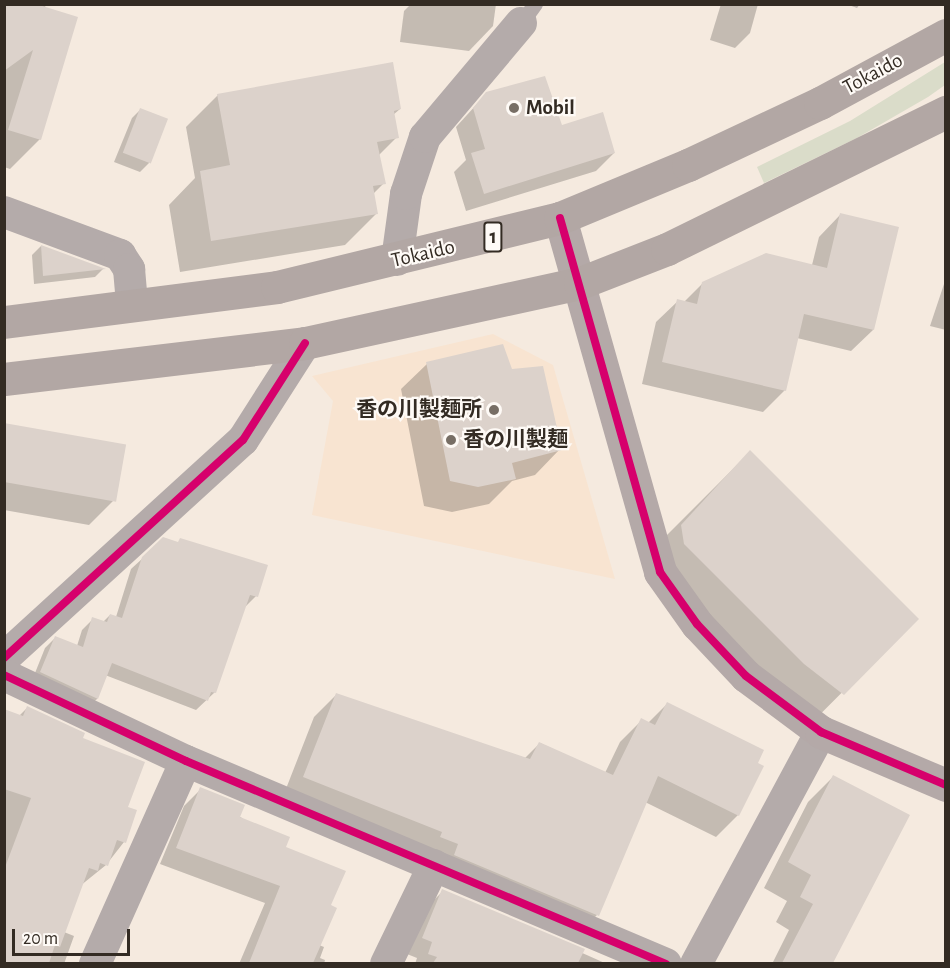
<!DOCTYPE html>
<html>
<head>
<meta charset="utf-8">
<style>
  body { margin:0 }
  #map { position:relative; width:950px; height:968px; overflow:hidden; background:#f5eadf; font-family:"Alegreya Sans","Noto Sans JP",sans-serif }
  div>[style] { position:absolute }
  .built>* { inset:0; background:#f8e4d1 }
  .green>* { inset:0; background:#dadcc9 }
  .shadow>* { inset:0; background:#0003; transform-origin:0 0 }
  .building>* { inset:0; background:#dcd2cb; transform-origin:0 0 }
  .lane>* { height:15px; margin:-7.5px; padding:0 7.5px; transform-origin:7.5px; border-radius:7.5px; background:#b4abaa }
  .street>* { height:32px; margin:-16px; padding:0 16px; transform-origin:16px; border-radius:16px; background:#b4abaa }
  .secondary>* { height:33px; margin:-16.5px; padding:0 16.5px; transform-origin:16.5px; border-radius:16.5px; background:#b4a9a8 }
  .highway>* { height:33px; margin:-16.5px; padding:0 16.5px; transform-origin:16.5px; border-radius:16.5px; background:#b2a7a4 }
  .cycleway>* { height:8px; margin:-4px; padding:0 4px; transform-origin:4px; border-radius:4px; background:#d6006c }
  .dots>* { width:16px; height:16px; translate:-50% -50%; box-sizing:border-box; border:3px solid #fefaf6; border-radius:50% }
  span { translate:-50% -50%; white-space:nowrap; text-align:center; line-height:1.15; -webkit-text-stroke:4.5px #fefaf6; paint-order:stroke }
  .shield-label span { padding:2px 4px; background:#fefaf6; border:2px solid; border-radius:4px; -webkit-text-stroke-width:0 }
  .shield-label { font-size:20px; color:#332b23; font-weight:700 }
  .street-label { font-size:21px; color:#332b23 }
  .poi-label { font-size:21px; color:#332b23; font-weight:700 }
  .left { translate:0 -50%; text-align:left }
  .right { translate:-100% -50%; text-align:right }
  .frame { position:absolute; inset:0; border:6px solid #332b23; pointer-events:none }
  .scale { position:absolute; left:12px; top:929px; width:118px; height:27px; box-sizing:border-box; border:3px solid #332b23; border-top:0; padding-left:8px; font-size:18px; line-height:21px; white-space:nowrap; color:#332b23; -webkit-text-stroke:4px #fefaf6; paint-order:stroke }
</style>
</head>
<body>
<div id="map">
  <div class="built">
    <i style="clip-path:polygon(493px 334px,553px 365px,615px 579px,312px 515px,333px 401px,312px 376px)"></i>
  </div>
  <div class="green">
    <i style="clip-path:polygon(945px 62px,945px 85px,928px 97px,857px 138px,764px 183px,757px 167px,850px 121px)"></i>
  </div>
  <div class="shadow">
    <i style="clip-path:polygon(4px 4px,44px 4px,47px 10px,40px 139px,10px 169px,4px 167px)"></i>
    <i style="clip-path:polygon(411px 4px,496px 4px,493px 26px,469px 51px,400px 42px,404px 11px)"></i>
    <i style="clip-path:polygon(721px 4px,758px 4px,750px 33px,735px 48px,710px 40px)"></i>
    <i style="clip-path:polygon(846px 4px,860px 4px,857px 8px)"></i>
    <i style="clip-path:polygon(487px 93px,561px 127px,614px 153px,596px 171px,466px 211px,454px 172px,466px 160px,456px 127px)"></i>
    <i style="clip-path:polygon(218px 95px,400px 109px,393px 115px,397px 137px,378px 156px,384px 183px,373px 194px,377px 213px,345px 245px,180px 272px,169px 205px,195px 178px,186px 127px)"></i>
    <i style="clip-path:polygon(141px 109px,149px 163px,140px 172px,114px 162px,132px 118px)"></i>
    <i style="clip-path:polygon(840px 215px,873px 330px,851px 351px,797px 338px,785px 390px,763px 412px,642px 384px,656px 322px,678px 301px,684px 302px,703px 283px,812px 265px,819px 237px)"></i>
    <i style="clip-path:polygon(41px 246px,103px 269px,95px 277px,34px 284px,32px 255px)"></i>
    <i style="clip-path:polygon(946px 278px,946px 330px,930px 326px)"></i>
    <i style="clip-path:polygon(427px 364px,511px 371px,560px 449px,535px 475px,512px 481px,489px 504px,452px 512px,424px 506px,401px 389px)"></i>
    <i style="clip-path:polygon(4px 425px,114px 500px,89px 525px,4px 510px)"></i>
    <i style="left:750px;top:452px;width:235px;height:146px;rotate:45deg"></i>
    <i style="clip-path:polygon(143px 558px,256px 596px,245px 607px,215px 692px,196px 710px,105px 675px,97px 699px,86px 709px,31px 683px,45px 648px,55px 638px,77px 646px,82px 630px,93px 619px,103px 622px,110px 615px,116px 617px,131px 569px)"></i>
    <i style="clip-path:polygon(336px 695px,525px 758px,540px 743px,605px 773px,620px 742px,642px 720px,648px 723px,667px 704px,738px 815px,716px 837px,645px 802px,597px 915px,575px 937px,282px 799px,314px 717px)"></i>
    <i style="clip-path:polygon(27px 708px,81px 739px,126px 808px,124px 842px,106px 865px,80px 886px,64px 932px,74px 936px,64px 964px,4px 964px,4px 711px,19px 716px)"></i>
    <i style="clip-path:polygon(833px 777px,908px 816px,831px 964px,772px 964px,789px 930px,776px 922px,787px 901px,764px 888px,808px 802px)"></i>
    <i style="clip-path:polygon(201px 789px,284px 848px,329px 906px,319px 945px,324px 947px,320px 958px,325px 960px,324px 964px,239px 964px,265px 903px,160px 864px,184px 806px)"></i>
    <i style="clip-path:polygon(443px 891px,607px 964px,415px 964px,417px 958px,407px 954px,427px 907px)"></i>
  </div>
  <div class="building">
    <i style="clip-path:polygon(4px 4px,36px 4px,78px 17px,41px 140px,8px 130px,33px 50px,4px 71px)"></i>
    <i style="clip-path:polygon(393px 62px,401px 109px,394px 111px,399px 138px,377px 142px,386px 184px,373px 186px,378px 214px,211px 241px,200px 171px,230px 165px,217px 94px)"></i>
    <i style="clip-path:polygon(545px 76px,562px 125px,603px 112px,615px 153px,484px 194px,471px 153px,485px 149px,473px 108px,486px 92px)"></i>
    <i style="left:140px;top:108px;width:30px;height:48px;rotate:21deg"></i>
    <i style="clip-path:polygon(840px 213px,899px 227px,874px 330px,804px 314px,786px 391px,662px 362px,677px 299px,697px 304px,702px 282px,766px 253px,827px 268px)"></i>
    <i style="clip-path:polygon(41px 245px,106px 269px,43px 276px)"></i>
    <i style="clip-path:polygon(503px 344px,512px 369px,543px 366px,562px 450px,512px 463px,516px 479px,478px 487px,450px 481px,426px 362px)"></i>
    <i style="left:4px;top:423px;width:124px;height:58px;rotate:10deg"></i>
    <i style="clip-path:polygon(750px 450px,919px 619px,844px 695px,804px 664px,684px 544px,681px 525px)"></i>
    <i style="clip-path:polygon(163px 537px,178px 542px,180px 538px,268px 565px,258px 597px,250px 595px,216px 693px,211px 692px,208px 701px,112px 663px,98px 699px,40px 672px,55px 636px,83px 647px,92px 617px,107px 622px,110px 614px,122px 618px,142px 557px)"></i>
    <i style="clip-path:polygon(336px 693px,530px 759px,539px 742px,613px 775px,641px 718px,655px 725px,667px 702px,764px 750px,758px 763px,764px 766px,739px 816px,658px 776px,599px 916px,454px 855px,458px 844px,440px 837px,442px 832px,303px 777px)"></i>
    <i style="clip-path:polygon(27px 706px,85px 733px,83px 738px,145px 762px,128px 807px,137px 810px,126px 843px,117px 840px,108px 866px,100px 863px,98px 871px,89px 868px,60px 947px,55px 945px,49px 963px,4px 963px,4px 870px,31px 798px,4px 789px,4px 709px,23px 716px)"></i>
    <i style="clip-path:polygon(833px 775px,910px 815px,833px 963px,782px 963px,813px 904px,800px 897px,811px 875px,788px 862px)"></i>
    <i style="clip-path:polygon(200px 787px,245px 805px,240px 817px,290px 837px,286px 847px,346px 871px,331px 905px,337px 908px,313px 963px,249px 963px,280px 886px,176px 848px)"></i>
    <i style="clip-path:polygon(442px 889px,585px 949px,578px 963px,433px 963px,437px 957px,428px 954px,432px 942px,422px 938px)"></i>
  </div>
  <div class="lane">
    <i style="left:521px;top:23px;width:24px;rotate:-54deg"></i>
  </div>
  <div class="street">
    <i style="left:4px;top:212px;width:124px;rotate:20.3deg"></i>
    <i style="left:120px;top:255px;width:17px;rotate:57deg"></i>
    <i style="left:129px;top:269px;width:36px;rotate:85deg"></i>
    <i style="left:397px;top:260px;width:67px;rotate:-82.2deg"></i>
    <i style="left:406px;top:194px;width:60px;rotate:-71.6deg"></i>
    <i style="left:425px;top:137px;width:149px;rotate:-49.9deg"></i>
    <i style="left:4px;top:658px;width:323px;rotate:-42.4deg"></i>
    <i style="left:243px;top:440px;width:115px;rotate:-57.4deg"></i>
    <i style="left:4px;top:675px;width:201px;rotate:25.3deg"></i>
    <i style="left:186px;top:761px;width:521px;rotate:22.92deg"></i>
    <i style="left:95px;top:964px;width:222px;rotate:-65.9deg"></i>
    <i style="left:386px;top:964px;width:110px;rotate:-64.1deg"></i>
    <i style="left:696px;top:964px;width:264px;rotate:-61.7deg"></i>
  </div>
  <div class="secondary">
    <i style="left:560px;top:218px;width:368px;rotate:74.2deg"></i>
    <i style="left:660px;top:572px;width:64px;rotate:54.6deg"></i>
    <i style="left:697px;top:624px;width:71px;rotate:46.7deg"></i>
    <i style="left:746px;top:676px;width:94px;rotate:36.7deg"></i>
    <i style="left:821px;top:732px;width:136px;rotate:23deg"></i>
  </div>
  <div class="highway">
    <i style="left:4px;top:322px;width:275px;rotate:-7.3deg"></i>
    <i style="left:277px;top:287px;width:291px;rotate:-13.7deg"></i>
    <i style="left:560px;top:218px;width:139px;rotate:-22.5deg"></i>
    <i style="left:688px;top:165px;width:146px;rotate:-25.2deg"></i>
    <i style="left:820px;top:103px;width:143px;rotate:-28.4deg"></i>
    <i style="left:4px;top:379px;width:303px;rotate:-6.8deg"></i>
    <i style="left:305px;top:343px;width:281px;rotate:-12.3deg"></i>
    <i style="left:580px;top:283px;width:93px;rotate:-21.3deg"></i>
    <i style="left:667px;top:249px;width:311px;rotate:-26.2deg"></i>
  </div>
  <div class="cycleway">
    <i style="left:560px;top:218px;width:368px;rotate:74.2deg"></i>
    <i style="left:660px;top:572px;width:64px;rotate:54.6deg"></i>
    <i style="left:697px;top:624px;width:71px;rotate:46.7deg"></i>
    <i style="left:746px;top:676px;width:94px;rotate:36.7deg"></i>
    <i style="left:821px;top:732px;width:136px;rotate:23deg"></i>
    <i style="left:4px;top:658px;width:323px;rotate:-42.4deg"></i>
    <i style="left:243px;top:440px;width:115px;rotate:-57.4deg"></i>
    <i style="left:4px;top:675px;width:201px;rotate:25.3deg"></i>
    <i style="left:186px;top:761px;width:521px;rotate:22.92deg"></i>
  </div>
  <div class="dots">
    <i style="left:514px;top:108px;background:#776e65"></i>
    <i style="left:494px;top:410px;background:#776e65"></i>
    <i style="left:451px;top:440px;background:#776e65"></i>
  </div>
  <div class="shield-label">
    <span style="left:493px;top:237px">1</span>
  </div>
  <div class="street-label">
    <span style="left:873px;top:74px;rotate:-28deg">Tokaido</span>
    <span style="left:423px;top:254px;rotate:-13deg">Tokaido</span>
  </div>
  <div class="poi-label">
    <span class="left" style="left:526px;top:108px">Mobil</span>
    <span class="right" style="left:482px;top:410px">香の川製麺所</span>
    <span class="left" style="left:463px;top:440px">香の川製麺</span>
  </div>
  <div class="frame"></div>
  <div class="scale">20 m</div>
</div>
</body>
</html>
